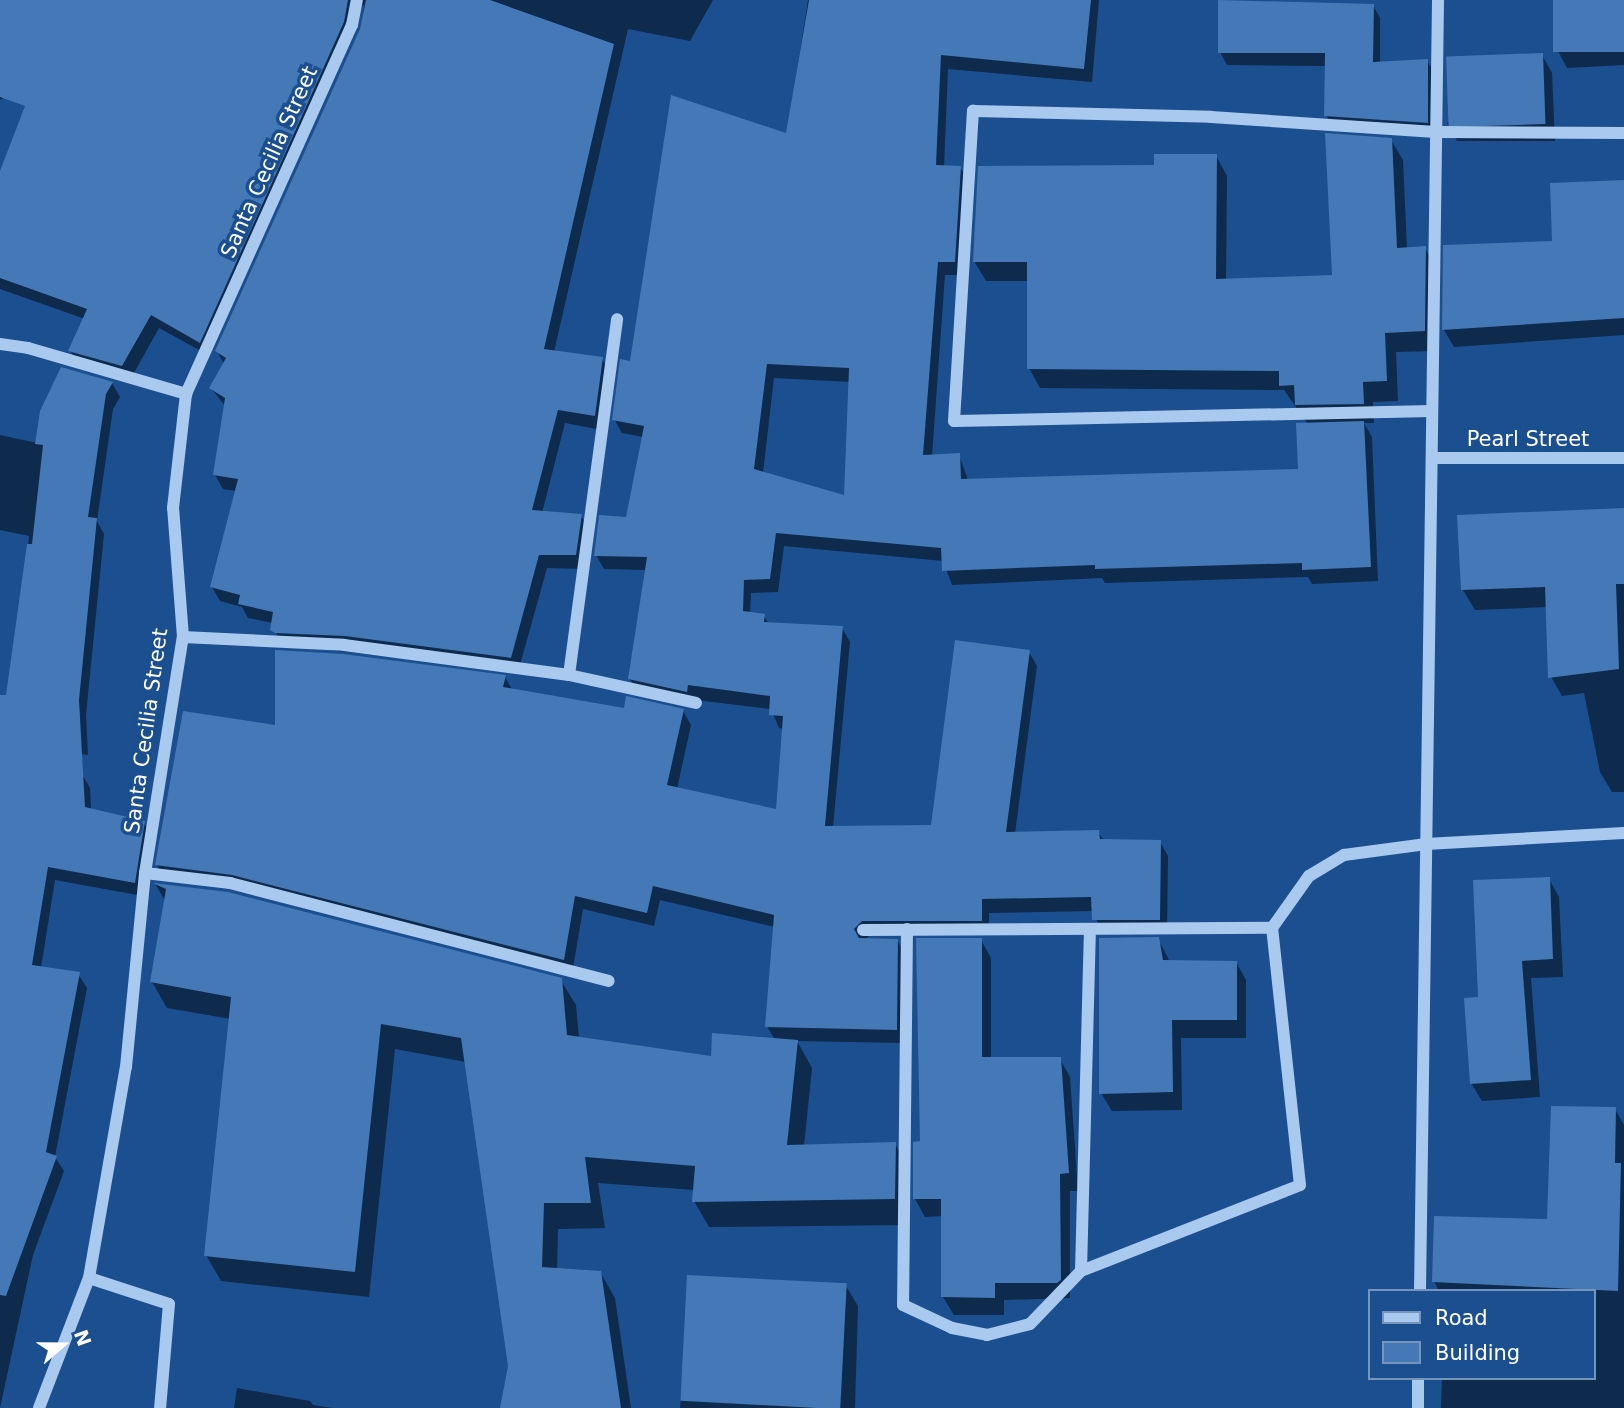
<!DOCTYPE html>
<html>
<head>
<meta charset="utf-8">
<style>
  body { margin:0 }
  #map { position:relative; width:1624px; height:1408px; overflow:hidden; background:#1b4f8f; font-family:"DejaVu Sans",sans-serif }
  div>[style] { position:absolute }
  .shadow>* { inset:0; background:#0007 }
  .building>* { inset:0; background:#4478b7; transform-origin:0 0 }
  .minor>* { height:12px; margin:-6px; padding:0 6px; transform-origin:6px; border-radius:6px; background:#a9c9ee }
  span { translate:-50% -50%; white-space:nowrap; text-align:center; line-height:1.15; -webkit-text-stroke:7px #1b4f8f; paint-order:stroke }
  .street-label { font-size:21px; color:#fff }
  .legend { position:absolute; left:1368px; top:1289px; width:228px; height:91px; box-sizing:border-box; background:#1b4f8f; border:2px solid #7695bc; margin:0; padding:9px 12px; list-style:none; font-size:21px; color:#fff }
  .legend li { display:flex; align-items:center; gap:14px; height:35px }
  .legend b { width:35px; border:2px solid #7695bc }
  .north { position:absolute; left:28px; top:1310px; width:70px; height:70px; -webkit-text-stroke:5px #1b4f8f; paint-order:stroke; rotate:70deg; font-size:19px; font-weight:700; line-height:28px; text-align:center; color:#fff }
  .north::after { content:''; display:block; margin:auto; width:24px; height:32px; background:#fff; clip-path:polygon(50% 0,100% 100%,50% 72%,0 100%) }
</style>
</head>
<body>
<div id="map">
  <div class="shadow">
    <i style="clip-path:polygon(0 0,713px 0,690px 41px,628px 29px,554px 352px,602px 359px,610px 373px,602px 430px,565px 423px,542px 513px,581px 516px,589px 530px,584px 569px,547px 568px,518px 672px,280px 644px,273px 623px,248px 618px,242px 607px,220px 601px,212px 587px,237px 491px,223px 489px,215px 475px,225px 406px,211px 388px,224px 364px,217px 351px,362px 29px,364px 4px,356px 12px,208px 355px,159px 328px,130px 380px,78px 364px,70px 350px,85px 319px,0 289px,0 178px,37px 82px,0 100px)"></i>
    <i style="clip-path:polygon(evenodd,808px 0,1099px 0,1092px 82px,948px 69px,944px 167px,960px 167px,968px 181px,962px 275px,945px 275px,932px 456px,959px 455px,968px 480px,1300px 471px,1308px 424px,1284px 390px,1040px 388px,1029px 368px,1029px 281px,986px 281px,974px 261px,1155px 167px,1216px 156px,1227px 176px,1226px 281px,1333px 276px,1391px 140px,1403px 160px,1407px 249px,1425px 248px,1436px 268px,1435px 351px,1396px 352px,1398px 401px,1373px 402px,1374px 423px,1364px 423px,1372px 437px,1378px 581px,1312px 584px,1308px 577px,1105px 583px,1102px 578px,952px 585px,943px 561px,784px 546px,778px 592px,751px 593px,750px 614px,764px 616px,769px 624px,842px 628px,850px 642px,833px 827px,933px 827px,1029px 652px,1037px 666px,1015px 834px,1098px 832px,1104px 841px,1160px 842px,1168px 856px,1167px 933px,1102px 934px,1093px 911px,989px 913px,989px 934px,871px 935px,863px 940px,897px 940px,905px 954px,904px 1043px,797px 1041px,812px 1068px,804px 1146px,895px 1144px,910px 1170px,909px 1225px,709px 1227px,694px 1201px,695px 1190px,598px 1183px,605px 1228px,558px 1229px,557px 1270px,600px 1272px,615px 1298px,631px 1408px,502px 1408px,509px 1366px,466px 1062px,395px 1049px,369px 1297px,221px 1281px,206px 1255px,231px 1019px,167px 1008px,152px 982px,165px 901px,156px 885px,228px 893px,560px 979px,576px 1005px,579px 1038px,713px 1058px,775px 1040px,767px 1026px,775px 927px,660px 900px,654px 926px,583px 909px,572px 974px,241px 888px,165px 879px,157px 865px,277px 727px,505px 677px,513px 691px,626px 710px,683px 711px,691px 725px,677px 789px,778px 811px,784px 729px,779px 728px,771px 709px,638px 693px,630px 679px,646px 570px,604px 569px,596px 555px,628px 519px,643px 437px,622px 433px,614px 419px,632px 363px,787px 135px,808px 0,774px 378px,851px 382px,846px 497px,763px 473px,774px 378px)"></i>
    <i style="clip-path:polygon(1557px 0,1624px 0,1624px 65px,1567px 68px,1558px 51px)"></i>
    <i style="clip-path:polygon(1373px 5px,1380px 18px,1380px 63px,1427px 61px,1435px 73px,1434px 135px,1334px 128px,1326px 115px,1327px 66px,1227px 65px,1220px 52px)"></i>
    <i style="clip-path:polygon(1542px 55px,1552px 73px,1555px 141px,1457px 141px,1447px 123px)"></i>
    <i style="clip-path:polygon(1624px 182px,1624px 335px,1454px 347px,1444px 330px,1445px 247px,1554px 242px)"></i>
    <i style="clip-path:polygon(112px 383px,120px 397px,113px 409px,97px 521px,104px 534px,86px 715px,88px 755px,11px 745px,29px 536px,0 530px,0 435px,37px 443px)"></i>
    <i style="clip-path:polygon(1624px 510px,1624px 792px,1612px 792px,1600px 772px,1584px 693px,1562px 696px,1550px 675px,1547px 607px,1475px 610px,1463px 590px)"></i>
    <i style="clip-path:polygon(82px 774px,90px 788px,91px 810px,143px 822px,152px 836px,143px 896px,55px 880px,41px 968px,78px 974px,87px 988px,55px 1157px,64px 1171px,33px 1255px,0 1408px,0 800px)"></i>
    <i style="clip-path:polygon(1549px 879px,1559px 897px,1563px 977px,1531px 978px,1540px 1097px,1482px 1101px,1471px 1083px,1480px 998px)"></i>
    <i style="clip-path:polygon(1158px 939px,1170px 962px,1236px 962px,1246px 980px,1246px 1038px,1181px 1038px,1182px 1110px,1112px 1111px,1101px 1093px)"></i>
    <i style="clip-path:polygon(981px 940px,991px 958px,991px 1059px,1060px 1059px,1070px 1077px,1078px 1191px,1070px 1191px,1070px 1298px,1004px 1300px,1004px 1315px,954px 1315px,943px 1297px,943px 1216px,925px 1217px,915px 1199px,922px 1143px)"></i>
    <i style="clip-path:polygon(1615px 1109px,1624px 1125px,1624px 1408px,1441px 1408px,1442px 1378px,1594px 1378px,1594px 1291px,1439px 1291px,1434px 1281px,1549px 1220px)"></i>
    <i style="clip-path:polygon(689px 1277px,846px 1286px,858px 1306px,855px 1408px,680px 1408px)"></i>
    <i style="clip-path:polygon(237px 1388px,310px 1401px,313px 1405px,333px 1408px,234px 1408px)"></i>
  </div>
  <div class="building">
    <i style="clip-path:polygon(0 0,348px 0,344px 22px,200px 343px,151px 315px,122px 366px,68px 351px,87px 309px,0 278px,0 171px,25px 106px,0 97px)"></i>
    <i style="clip-path:polygon(366px 0,490px 0,614px 44px,544px 349px,603px 357px,595px 416px,558px 410px,532px 510px,582px 514px,576px 555px,539px 555px,511px 658px,345px 636px,275px 633px,270px 630px,273px 612px,238px 604px,240px 595px,210px 587px,238px 479px,213px 475px,225px 398px,209px 388px,226px 358px,215px 351px,360px 29px)"></i>
    <i style="clip-path:polygon(evenodd,809px 0,1091px 0,1084px 69px,941px 55px,936px 165px,961px 166px,955px 262px,938px 262px,923px 455px,960px 453px,961px 479px,1298px 469px,1296px 423px,1364px 421px,1371px 567px,1302px 570px,1302px 563px,1095px 569px,1095px 565px,942px 571px,941px 548px,776px 533px,770px 579px,744px 580px,743px 611px,765px 614px,764px 622px,843px 626px,825px 826px,931px 825px,955px 640px,1030px 650px,1006px 832px,1099px 830px,1100px 839px,1161px 840px,1160px 920px,1092px 920px,1091px 897px,982px 899px,982px 921px,862px 921px,854px 929px,859px 938px,898px 939px,897px 1030px,765px 1027px,774px 915px,653px 886px,647px 913px,575px 896px,564px 960px,232px 875px,155px 865px,183px 711px,275px 725px,275px 650px,343px 654px,506px 675px,503px 687px,624px 708px,626px 696px,684px 709px,667px 785px,776px 809px,783px 716px,769px 715px,770px 696px,688px 685px,687px 692px,628px 679px,647px 557px,594px 556px,599px 515px,626px 517px,644px 426px,612px 420px,620px 359px,630px 361px,671px 95px,786px 133px,809px 0,767px 364px,849px 368px,844px 495px,754px 469px,767px 364px)"></i>
    <i style="clip-path:polygon(1218px 0,1374px 4px,1373px 62px,1428px 59px,1428px 123px,1324px 116px,1325px 53px,1218px 53px)"></i>
    <i style="left:1553px;top:0;width:71px;height:52px"></i>
    <i style="left:1543px;top:53px;width:71px;height:97px;rotate:88deg"></i>
    <i style="clip-path:polygon(1325px 133px,1392px 138px,1397px 248px,1426px 246px,1425px 331px,1385px 333px,1387px 381px,1363px 382px,1364px 404px,1295px 405px,1294px 385px,1279px 386px,1279px 371px,1027px 369px,1027px 262px,973px 262px,978px 166px,1154px 165px,1154px 154px,1217px 154px,1216px 279px,1332px 275px)"></i>
    <i style="clip-path:polygon(1624px 180px,1624px 318px,1442px 330px,1443px 245px,1552px 241px,1550px 183px)"></i>
    <i style="clip-path:polygon(61px 367px,113px 382px,106px 394px,88px 517px,97px 518px,79px 700px,85px 807px,145px 821px,135px 883px,48px 867px,32px 965px,80px 972px,46px 1152px,57px 1156px,6px 1296px,0 1295px,0 695px,6px 695px,27px 544px,32px 544px,43px 445px,35px 444px,40px 411px)"></i>
    <i style="clip-path:polygon(1624px 508px,1624px 584px,1616px 584px,1619px 669px,1548px 678px,1545px 587px,1461px 590px,1457px 515px)"></i>
    <i style="clip-path:polygon(1550px 877px,1553px 959px,1522px 961px,1531px 1080px,1470px 1084px,1464px 998px,1478px 997px,1473px 880px)"></i>
    <i style="clip-path:polygon(153px 883px,228px 892px,562px 978px,567px 1035px,711px 1056px,712px 1033px,798px 1040px,787px 1145px,896px 1142px,895px 1199px,692px 1202px,695px 1166px,585px 1157px,591px 1203px,544px 1203px,542px 1267px,601px 1271px,621px 1408px,500px 1408px,508px 1366px,461px 1038px,381px 1024px,355px 1272px,204px 1256px,231px 997px,150px 982px,166px 889px)"></i>
    <i style="clip-path:polygon(1159px 937px,1163px 960px,1237px 961px,1237px 1020px,1172px 1020px,1173px 1092px,1099px 1094px,1099px 938px)"></i>
    <i style="clip-path:polygon(916px 938px,982px 938px,982px 1057px,1061px 1057px,1069px 1173px,1060px 1174px,1061px 1280px,1057px 1283px,995px 1283px,995px 1298px,941px 1297px,941px 1199px,913px 1199px,913px 1142px,920px 1141px)"></i>
    <i style="clip-path:polygon(1551px 1106px,1616px 1107px,1615px 1163px,1621px 1163px,1618px 1291px,1432px 1282px,1434px 1216px,1547px 1219px)"></i>
    <i style="left:687px;top:1275px;width:160px;height:126px;rotate:3deg"></i>
  </div>
  <div class="minor">
    <i style="left:0;top:344px;width:28px;rotate:8deg"></i>
    <i style="left:28px;top:348px;width:165px;rotate:16.2deg"></i>
    <i style="left:1432px;top:411px;width:478px;rotate:178.8deg"></i>
    <i style="left:954px;top:421px;width:311px;rotate:-86.5deg"></i>
    <i style="left:973px;top:111px;width:238px;rotate:1.4deg"></i>
    <i style="left:1211px;top:117px;width:225px;rotate:3.8deg"></i>
    <i style="left:1436px;top:132px;width:188px;rotate:0.3deg"></i>
    <i style="left:1432px;top:458px;width:192px"></i>
    <i style="left:183px;top:637px;width:161px;rotate:2.8deg"></i>
    <i style="left:344px;top:645px;width:227px;rotate:7.6deg"></i>
    <i style="left:569px;top:675px;width:130px;rotate:12.4deg"></i>
    <i style="left:569px;top:675px;width:359px;rotate:-82.3deg"></i>
    <i style="left:145px;top:873px;width:86px;rotate:6.7deg"></i>
    <i style="left:230px;top:883px;width:391px;rotate:14.5deg"></i>
    <i style="left:907px;top:929px;width:376px;rotate:90.6deg"></i>
    <i style="left:903px;top:1305px;width:54px;rotate:25.1deg"></i>
    <i style="left:952px;top:1328px;width:36px;rotate:11deg"></i>
    <i style="left:987px;top:1335px;width:44px;rotate:-14.3deg"></i>
    <i style="left:1030px;top:1324px;width:74px;rotate:-46.1deg"></i>
    <i style="left:1081px;top:1271px;width:235px;rotate:-21.4deg"></i>
    <i style="left:1300px;top:1185px;width:259px;rotate:-96.2deg"></i>
    <i style="left:863px;top:930px;width:409px;rotate:-0.3deg"></i>
    <i style="left:1272px;top:928px;width:64px;rotate:-54.6deg"></i>
    <i style="left:1309px;top:876px;width:41px;rotate:-31deg"></i>
    <i style="left:1344px;top:855px;width:83px;rotate:-7.6deg"></i>
    <i style="left:1426px;top:844px;width:198px;rotate:-3.2deg"></i>
    <i style="left:1081px;top:1271px;width:340px;rotate:-88.5deg"></i>
    <i style="left:89px;top:1278px;width:84px;rotate:18deg"></i>
    <i style="left:169px;top:1304px;width:104px;rotate:94.9deg"></i>
    <i style="left:1420px;top:1291px;width:1291px;rotate:-89.2deg"></i>
    <i style="left:39px;top:1408px;width:139px;rotate:-69deg"></i>
    <i style="left:89px;top:1278px;width:214px;rotate:-80.1deg"></i>
    <i style="left:126px;top:1067px;width:195px;rotate:-84.4deg"></i>
    <i style="left:145px;top:873px;width:239px;rotate:-80.9deg"></i>
    <i style="left:183px;top:637px;width:129px;rotate:-94.4deg"></i>
    <i style="left:173px;top:508px;width:115px;rotate:-83.5deg"></i>
    <i style="left:186px;top:394px;width:405px;rotate:-65.8deg"></i>
    <i style="left:352px;top:25px;width:25px;rotate:-79deg"></i>
    <i style="left:1418px;top:1408px;width:30px;rotate:-90deg"></i>
  </div>
  <div class="street-label">
    <span style="left:269px;top:162px;rotate:-66deg">Santa Cecilia Street</span>
    <span style="left:1528px;top:439px">Pearl Street</span>
    <span style="left:146px;top:731px;rotate:-82deg">Santa Cecilia Street</span>
  </div>
  <ul class="legend">
  <li><b style="height:9px;background:#a9c9ee"></b>Road</li>
  <li><b style="height:19px;background:#4478b7"></b>Building</li>
  </ul>
  <div class="north">N</div>
</div>
</body>
</html>
